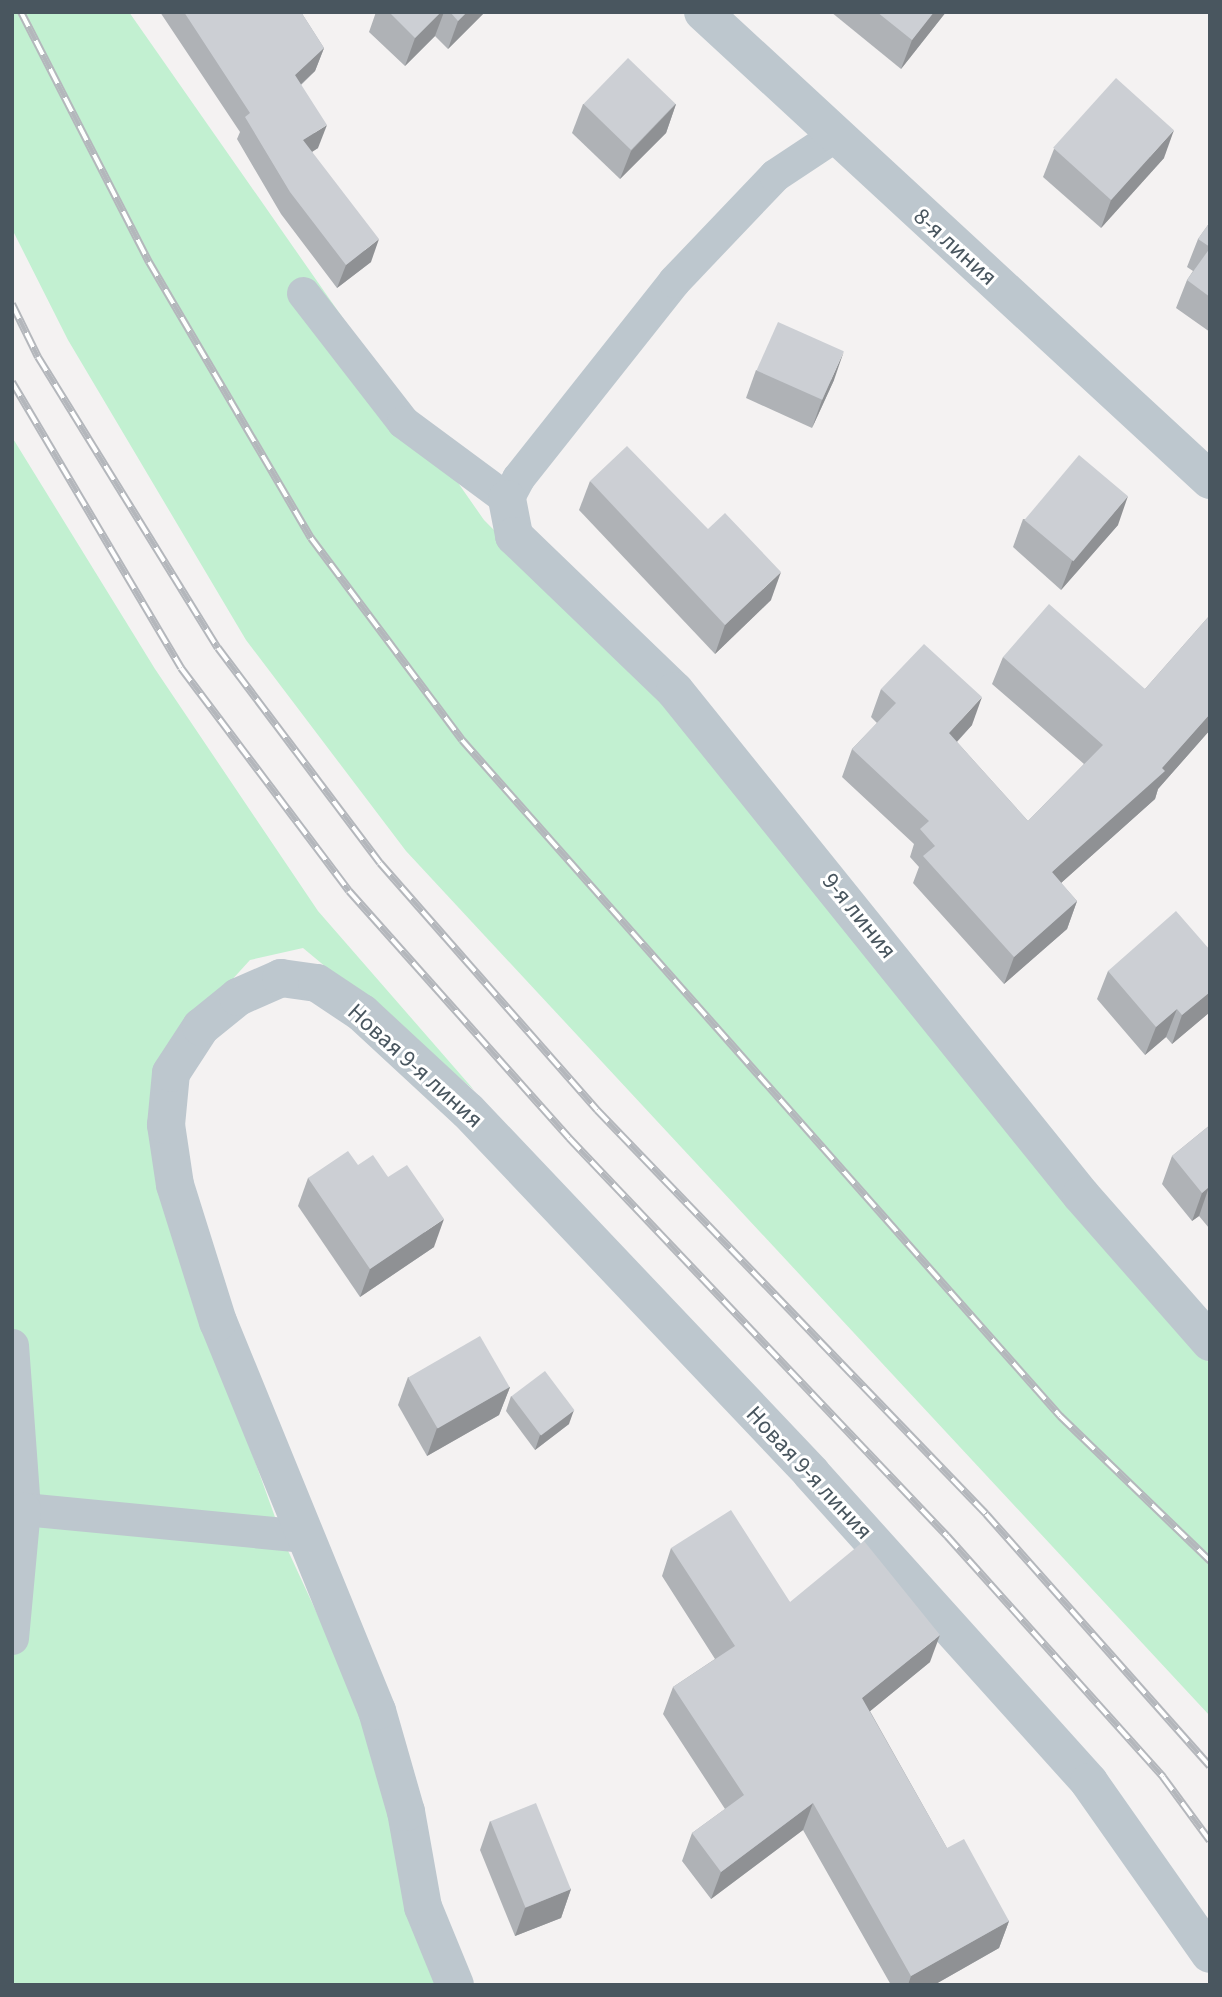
<!DOCTYPE html>
<html>
<head>
<meta charset="utf-8">
<style>
  body { margin:0 }
  #map { position:relative; width:1222px; height:1997px; overflow:hidden; background:#f4f2f2; font-family:"Source Sans 3",sans-serif }
  div>[style] { position:absolute }
  .green>* { inset:0; background:#c2f0d1 }
  .lane>* { height:33px; margin:-16.5px; padding:0 16.5px; transform-origin:16.5px; border-radius:16.5px; background:#bdc7ce }
  .street>* { height:38px; margin:-19px; padding:0 19px; transform-origin:19px; border-radius:19px; background:#bdc7ce }
  .rail>* { height:8px; margin-top:-4px; transform-origin:0; background:repeating-linear-gradient(90deg,#fff 0 16px,#b4b7bc 0 32px); box-sizing:border-box; border-block:2px solid #b4b7bc }
  .wall>* { inset:0; background:#afb2b6 }
  .shaded-wall>* { inset:0; background:#8f9194 }
  .building>* { inset:0; background:#cccfd4; transform-origin:0 0 }
  span { translate:-50% -50%; white-space:nowrap; text-align:center; line-height:1.15; -webkit-text-stroke:6px #fff; paint-order:stroke }
  .street-label { font-size:24px; color:#49565f }
  .frame { position:absolute; inset:0; border:14px solid #49565f; pointer-events:none }
</style>
</head>
<body>
<div id="map">
  <div class="green">
    <i style="clip-path:polygon(12px 12px,129px 12px,484px 520px,678px 715px,1073px 1204px,1210px 1364px,1210px 1716px,406px 851px,246px 640px,68px 340px,12px 229px)"></i>
    <i style="clip-path:polygon(12px 437px,155px 669px,318px 911px,474px 1090px,303px 948px,250px 960px,159px 1060px,205px 1323px,284px 1542px,363px 1713px,437px 1985px,12px 1985px)"></i>
  </div>
  <div class="lane">
    <i style="left:303px;top:293px;width:163px;rotate:52.2deg"></i>
    <i style="left:403px;top:422px;width:129px;rotate:36.5deg"></i>
    <i style="left:507px;top:499px;width:24px;rotate:-62deg"></i>
    <i style="left:518px;top:478px;width:251px;rotate:-51.6deg"></i>
    <i style="left:674px;top:281px;width:146px;rotate:-46.4deg"></i>
    <i style="left:775px;top:175px;width:71px;rotate:-33.5deg"></i>
    <i style="left:12px;top:1345px;width:164px;rotate:85.8deg"></i>
    <i style="left:24px;top:1509px;width:282px;rotate:5.5deg"></i>
    <i style="left:12px;top:1638px;width:130px;rotate:-84.7deg"></i>
  </div>
  <div class="street">
    <i style="left:703px;top:12px;width:690px;rotate:42.71deg"></i>
    <i style="left:507px;top:499px;width:38px;rotate:79deg"></i>
    <i style="left:514px;top:536px;width:223px;rotate:43.9deg"></i>
    <i style="left:675px;top:691px;width:647px;rotate:51.15deg"></i>
    <i style="left:1081px;top:1195px;width:196px;rotate:48.7deg"></i>
    <i style="left:455px;top:1985px;width:84px;rotate:-112.3deg"></i>
    <i style="left:423px;top:1907px;width:97px;rotate:-100.1deg"></i>
    <i style="left:406px;top:1812px;width:105px;rotate:-106deg"></i>
    <i style="left:377px;top:1711px;width:420px;rotate:-112.2deg"></i>
    <i style="left:218px;top:1322px;width:144px;rotate:-107.4deg"></i>
    <i style="left:175px;top:1185px;width:61px;rotate:-98.5deg"></i>
    <i style="left:166px;top:1125px;width:52px;rotate:-84.5deg"></i>
    <i style="left:171px;top:1073px;width:55px;rotate:-56.9deg"></i>
    <i style="left:201px;top:1027px;width:48px;rotate:-39deg"></i>
    <i style="left:238px;top:997px;width:47px;rotate:-23.8deg"></i>
    <i style="left:281px;top:978px;width:36px;rotate:8deg"></i>
    <i style="left:317px;top:983px;width:54px;rotate:33.7deg"></i>
    <i style="left:362px;top:1013px;width:144px;rotate:42.8deg"></i>
    <i style="left:468px;top:1111px;width:499px;rotate:46.5deg"></i>
    <i style="left:811px;top:1473px;width:416px;rotate:48deg"></i>
    <i style="left:1089px;top:1782px;width:210px;rotate:54.9deg"></i>
  </div>
  <div class="rail">
    <i style="left:21px;top:12px;width:281px;rotate:62.9deg"></i>
    <i style="left:149px;top:262px;width:320px;rotate:59.6deg"></i>
    <i style="left:311px;top:538px;width:252px;rotate:53.2deg"></i>
    <i style="left:462px;top:740px;width:903px;rotate:48.5deg"></i>
    <i style="left:1060px;top:1416px;width:209px;rotate:44deg"></i>
    <i style="left:12px;top:304px;width:59px;rotate:63.9deg"></i>
    <i style="left:38px;top:357px;width:342px;rotate:58.3deg"></i>
    <i style="left:218px;top:648px;width:269px;rotate:53deg"></i>
    <i style="left:380px;top:863px;width:329px;rotate:48.7deg"></i>
    <i style="left:597px;top:1110px;width:561px;rotate:46.08deg"></i>
    <i style="left:986px;top:1514px;width:337px;rotate:48.4deg"></i>
    <i style="left:12px;top:382px;width:332px;rotate:59.4deg"></i>
    <i style="left:181px;top:668px;width:279px;rotate:53deg"></i>
    <i style="left:349px;top:891px;width:331px;rotate:48.3deg"></i>
    <i style="left:569px;top:1138px;width:549px;rotate:46.48deg"></i>
    <i style="left:947px;top:1536px;width:324px;rotate:48.1deg"></i>
    <i style="left:1163px;top:1777px;width:79px;rotate:53.7deg"></i>
  </div>
  <div class="wall">
    <i style="clip-path:polygon(160px 12px,301px 12px,324px 48px,315px 71px,301px 85px,318px 148px,312px 152px,371px 262px,337px 288px,281px 214px,237px 139px,240px 132px)"></i>
    <i style="clip-path:polygon(376px 12px,485px 12px,448px 49px,435px 36px,405px 66px,369px 32px)"></i>
    <i style="clip-path:polygon(831px 12px,946px 12px,901px 69px)"></i>
    <i style="clip-path:polygon(583px 104px,676px 104px,666px 133px,620px 179px,572px 133px)"></i>
    <i style="clip-path:polygon(1054px 149px,1164px 158px,1101px 228px,1043px 177px)"></i>
    <i style="clip-path:polygon(1210px 222px,1210px 332px,1176px 308px,1187px 280px,1193px 271px,1187px 267px,1198px 239px)"></i>
    <i style="clip-path:polygon(756px 370px,834px 380px,812px 428px,746px 398px)"></i>
    <i style="clip-path:polygon(590px 481px,771px 600px,715px 654px,579px 510px)"></i>
    <i style="clip-path:polygon(1023px 519px,1118px 525px,1061px 590px,1013px 547px)"></i>
    <i style="clip-path:polygon(1210px 615px,1210px 730px,1158px 789px,1155px 799px,1061px 883px,1077px 901px,1067px 929px,1004px 984px,913px 883px,919px 867px,910px 857px,914px 844px,842px 777px,852px 749px,877px 723px,871px 717px,881px 689px,972px 725px,957px 742px,1028px 821px,1084px 764px,992px 684px,1003px 657px,1145px 689px)"></i>
    <i style="clip-path:polygon(1210px 950px,1210px 1012px,1172px 1044px,1166px 1037px,1145px 1055px,1097px 999px,1108px 971px)"></i>
    <i style="clip-path:polygon(1210px 1125px,1210px 1227px,1209px 1228px,1199px 1216px,1192px 1221px,1162px 1184px,1172px 1156px)"></i>
    <i style="clip-path:polygon(358px 1165px,388px 1177px,434px 1247px,360px 1297px,298px 1206px,308px 1178px)"></i>
    <i style="clip-path:polygon(408px 1377px,510px 1387px,499px 1415px,427px 1456px,398px 1405px)"></i>
    <i style="clip-path:polygon(511px 1396px,569px 1424px,535px 1450px,506px 1411px)"></i>
    <i style="clip-path:polygon(671px 1548px,790px 1602px,930px 1662px,870px 1711px,947px 1848px,1009px 1921px,999px 1948px,934px 1985px,891px 1985px,803px 1830px,711px 1899px,682px 1861px,692px 1833px,725px 1809px,663px 1714px,673px 1687px,715px 1659px,662px 1576px)"></i>
    <i style="clip-path:polygon(490px 1821px,571px 1889px,561px 1918px,515px 1936px,480px 1850px)"></i>
  </div>
  <div class="shaded-wall">
    <i style="clip-path:polygon(441px 12px,444px 12px,435px 36px,405px 66px,415px 38px)"></i>
    <i style="clip-path:polygon(467px 12px,485px 12px,448px 49px,458px 21px)"></i>
    <i style="clip-path:polygon(934px 12px,946px 12px,901px 69px,912px 40px)"></i>
    <i style="clip-path:polygon(324px 48px,315px 71px,286px 98px,295px 75px)"></i>
    <i style="clip-path:polygon(676px 104px,666px 133px,620px 179px,631px 151px)"></i>
    <i style="clip-path:polygon(327px 125px,318px 148px,294px 163px,303px 140px)"></i>
    <i style="clip-path:polygon(1174px 130px,1164px 158px,1101px 228px,1111px 200px)"></i>
    <i style="clip-path:polygon(379px 239px,371px 262px,337px 288px,346px 265px)"></i>
    <i style="clip-path:polygon(844px 351px,834px 380px,812px 428px,822px 400px)"></i>
    <i style="clip-path:polygon(1128px 496px,1118px 525px,1061px 590px,1072px 561px)"></i>
    <i style="clip-path:polygon(781px 572px,771px 600px,715px 654px,725px 625px)"></i>
    <i style="clip-path:polygon(982px 697px,972px 725px,939px 761px,949px 733px)"></i>
    <i style="clip-path:polygon(1210px 714px,1210px 730px,1158px 789px,1155px 799px,1042px 900px,1052px 872px,1162px 768px)"></i>
    <i style="clip-path:polygon(1077px 901px,1067px 929px,1004px 984px,1014px 957px)"></i>
    <i style="clip-path:polygon(1210px 992px,1210px 1012px,1172px 1044px,1182px 1015px)"></i>
    <i style="clip-path:polygon(1177px 1009px,1166px 1037px,1145px 1055px,1156px 1027px)"></i>
    <i style="clip-path:polygon(1209px 1187px,1199px 1216px,1192px 1221px,1202px 1193px)"></i>
    <i style="clip-path:polygon(444px 1219px,434px 1247px,360px 1297px,370px 1269px)"></i>
    <i style="clip-path:polygon(510px 1387px,499px 1415px,427px 1456px,437px 1428px)"></i>
    <i style="clip-path:polygon(574px 1410px,569px 1424px,535px 1450px,540px 1435px)"></i>
    <i style="clip-path:polygon(940px 1635px,930px 1662px,852px 1726px,862px 1698px)"></i>
    <i style="clip-path:polygon(813px 1803px,803px 1830px,711px 1899px,721px 1872px)"></i>
    <i style="clip-path:polygon(571px 1889px,561px 1918px,515px 1936px,525px 1908px)"></i>
    <i style="clip-path:polygon(1009px 1921px,999px 1948px,934px 1985px,908px 1985px,911px 1976px)"></i>
  </div>
  <div class="building">
    <i style="clip-path:polygon(184px 12px,301px 12px,324px 48px,295px 75px,327px 125px,303px 140px,379px 239px,346px 265px,290px 192px,245px 117px,250px 113px)"></i>
    <i style="clip-path:polygon(389px 12px,441px 12px,415px 38px)"></i>
    <i style="clip-path:polygon(450px 12px,467px 12px,458px 21px)"></i>
    <i style="clip-path:polygon(877px 12px,934px 12px,912px 40px)"></i>
    <i style="left:628px;top:58px;width:66px;height:64px;rotate:44deg"></i>
    <i style="left:1116px;top:78px;width:78px;height:94px;rotate:42deg"></i>
    <i style="clip-path:polygon(1210px 222px,1210px 247px,1198px 239px)"></i>
    <i style="clip-path:polygon(1210px 248px,1210px 297px,1187px 280px)"></i>
    <i style="left:778px;top:322px;width:72px;height:53px;rotate:24deg"></i>
    <i style="clip-path:polygon(627px 446px,708px 529px,725px 513px,781px 572px,725px 625px,590px 481px)"></i>
    <i style="left:1079px;top:455px;width:64px;height:85px;rotate:40deg"></i>
    <i style="clip-path:polygon(1049px 604px,1145px 689px,1210px 615px,1210px 714px,1162px 768px,1165px 771px,1052px 872px,1077px 901px,1014px 957px,923px 856px,935px 846px,920px 829px,929px 821px,852px 749px,896px 703px,881px 689px,924px 644px,982px 697px,949px 733px,1028px 821px,1103px 745px,1003px 657px)"></i>
    <i style="clip-path:polygon(1176px 911px,1210px 950px,1210px 992px,1182px 1015px,1177px 1009px,1156px 1027px,1108px 971px)"></i>
    <i style="clip-path:polygon(1210px 1125px,1210px 1188px,1209px 1187px,1202px 1193px,1172px 1156px)"></i>
    <i style="clip-path:polygon(348px 1151px,358px 1165px,373px 1155px,388px 1177px,407px 1165px,444px 1219px,370px 1269px,308px 1178px)"></i>
    <i style="left:480px;top:1336px;width:59px;height:83px;rotate:60deg"></i>
    <i style="left:545px;top:1371px;width:49px;height:42px;rotate:53deg"></i>
    <i style="clip-path:polygon(731px 1510px,790px 1602px,864px 1541px,940px 1635px,862px 1698px,947px 1848px,964px 1839px,1009px 1921px,911px 1976px,813px 1803px,721px 1872px,692px 1833px,744px 1795px,673px 1687px,735px 1646px,671px 1548px)"></i>
    <i style="left:536px;top:1803px;width:93px;height:49px;rotate:68deg"></i>
  </div>
  <div class="street-label">
    <span style="left:955px;top:247px;rotate:42deg">8-я линия</span>
    <span style="left:859px;top:916px;rotate:51deg">9-я линия</span>
    <span style="left:415px;top:1066px;rotate:42deg">Новая 9-я линия</span>
    <span style="left:809px;top:1473px;rotate:47deg">Новая 9-я линия</span>
  </div>
  <div class="frame"></div>
</div>
</body>
</html>
